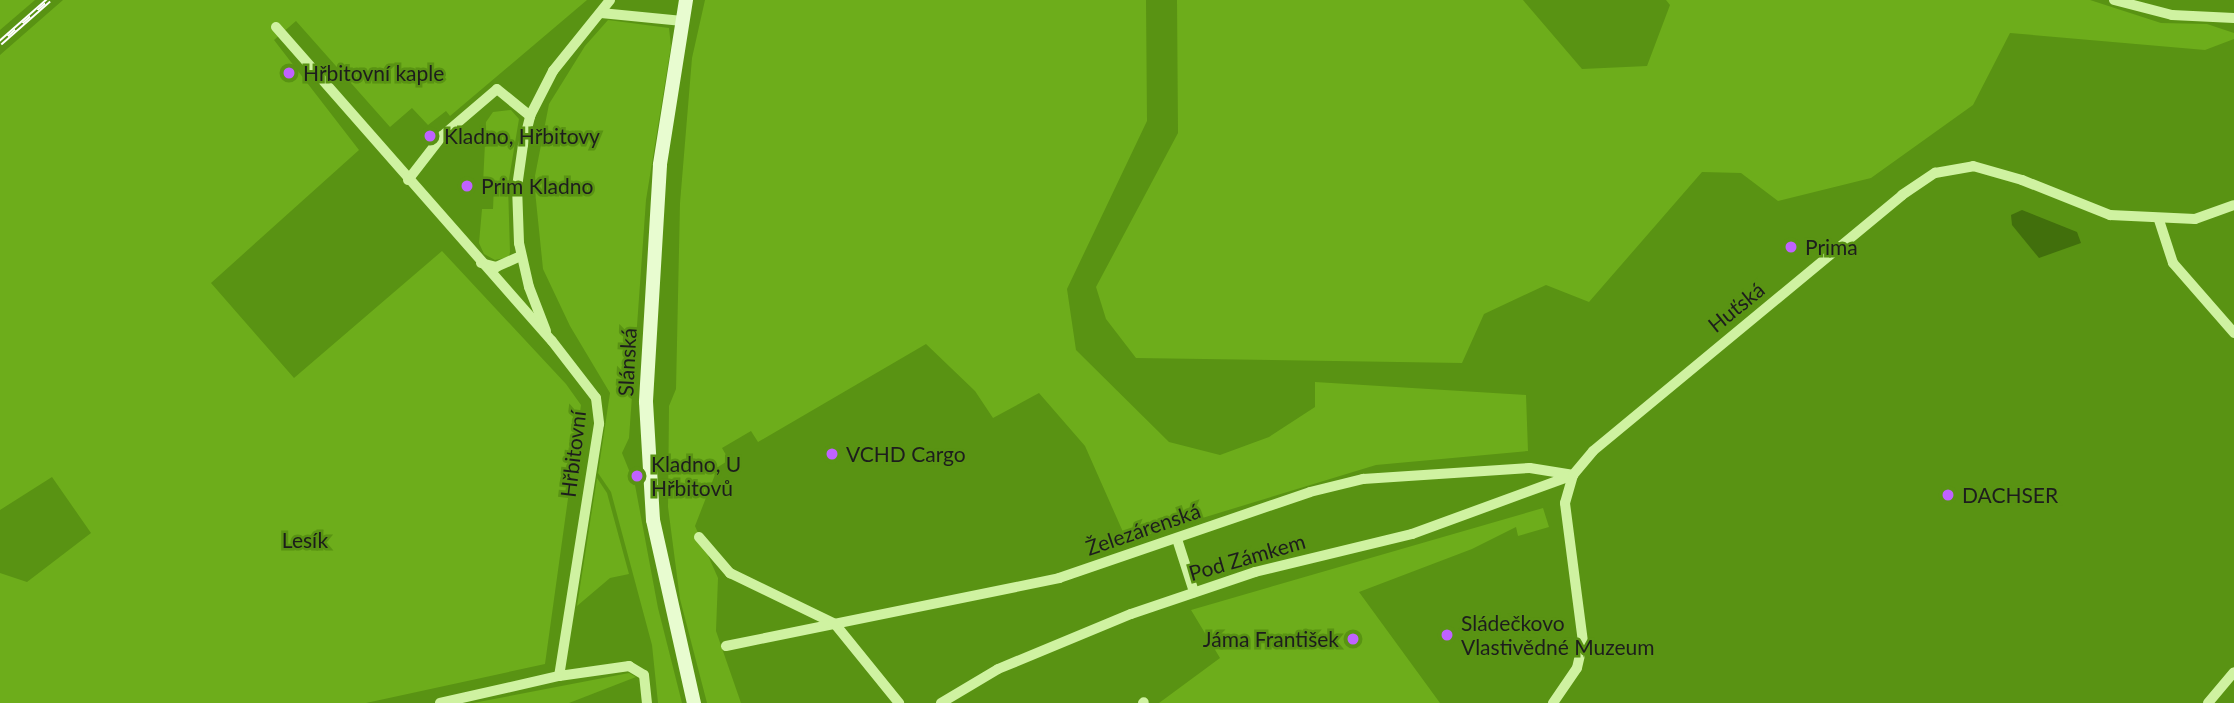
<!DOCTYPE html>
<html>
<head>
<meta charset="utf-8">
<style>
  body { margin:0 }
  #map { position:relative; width:2234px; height:703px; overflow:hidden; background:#599313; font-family:Lato,sans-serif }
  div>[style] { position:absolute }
  .green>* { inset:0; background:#6dad1b }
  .water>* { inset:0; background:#416f0c }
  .street>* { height:10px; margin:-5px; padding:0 5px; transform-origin:5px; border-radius:5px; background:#cff2a1 }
  .secondary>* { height:14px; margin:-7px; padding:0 7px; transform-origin:7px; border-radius:7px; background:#e8fcd0 }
  .rail>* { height:6px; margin-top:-3px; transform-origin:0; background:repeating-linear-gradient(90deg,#599313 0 10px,#fff 0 20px); box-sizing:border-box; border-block:2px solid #fff }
  .dots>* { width:19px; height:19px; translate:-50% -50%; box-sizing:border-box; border:4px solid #599313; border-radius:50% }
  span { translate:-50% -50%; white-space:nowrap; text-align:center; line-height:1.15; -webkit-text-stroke:5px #599313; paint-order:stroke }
  .poi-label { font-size:21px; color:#1d1d1d }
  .left { translate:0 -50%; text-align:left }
  .right { translate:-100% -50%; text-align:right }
  .street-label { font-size:21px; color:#1d1d1d }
  .park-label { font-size:21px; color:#1c1d1a }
</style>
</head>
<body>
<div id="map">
  <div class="green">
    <i style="clip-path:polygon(0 0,35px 0,0 30px)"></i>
    <i style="clip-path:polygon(63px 0,587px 0,450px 116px,446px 111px,428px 125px,412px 108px,390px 127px,296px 21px,274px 40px,359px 150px,211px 283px,294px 378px,442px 251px,566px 384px,581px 405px,545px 664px,366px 703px,0 703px,0 573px,27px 582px,91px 533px,52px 477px,0 510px,0 55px)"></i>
    <i style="clip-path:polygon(705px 0,1146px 0,1147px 121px,1067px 289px,1076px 350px,1169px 442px,1220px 455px,1269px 437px,1315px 407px,1315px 382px,1526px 395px,1528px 451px,1376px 465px,1127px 541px,1085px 446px,1039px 393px,993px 418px,975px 391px,926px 344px,758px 442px,751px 431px,722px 448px,729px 460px,718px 467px,695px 526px,718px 578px,716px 631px,741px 703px,707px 703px,680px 599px,668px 507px,669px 406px,676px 389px,680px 203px,692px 58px)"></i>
    <i style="clip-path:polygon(1177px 0,1523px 0,1582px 69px,1647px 66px,1670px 5px,1666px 0,2090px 0,2161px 23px,2207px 24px,2234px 33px,2234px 39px,2205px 50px,2010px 33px,1973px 105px,1871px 178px,1778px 201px,1741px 173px,1702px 172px,1589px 302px,1546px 285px,1484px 314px,1462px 363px,1136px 358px,1106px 319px,1096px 287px,1178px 133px)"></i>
    <i style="clip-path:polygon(608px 20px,669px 28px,671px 46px,646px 200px,629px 438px,622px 453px,635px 485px,658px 608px,682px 703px,658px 703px,652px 645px,611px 492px,598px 473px,610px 393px,570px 326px,543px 269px,534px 181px,549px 104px,585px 46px)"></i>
    <i style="clip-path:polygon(511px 110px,519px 119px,508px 185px,510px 252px,509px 257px,495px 260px,484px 254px,479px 243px,482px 209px,493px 209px,494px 185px,483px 184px,486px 122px,493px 112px)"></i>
    <i style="clip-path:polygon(597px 478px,607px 493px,629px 574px,610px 578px,577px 606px)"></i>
    <i style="clip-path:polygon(1543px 508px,1549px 527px,1518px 536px,1516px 527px,1472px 549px,1359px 592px,1440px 703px,1159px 703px,1220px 658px,1191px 610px)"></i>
    <i style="clip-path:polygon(629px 673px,636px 677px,569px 703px,473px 703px)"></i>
  </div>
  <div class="water">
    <i style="clip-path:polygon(2022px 210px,2077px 232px,2081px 243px,2039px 258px,2012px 225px,2011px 215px)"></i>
  </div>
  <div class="street">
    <i style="left:2114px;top:0;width:60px;rotate:14.5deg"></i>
    <i style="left:2172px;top:15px;width:62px;rotate:2.8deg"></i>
    <i style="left:601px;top:13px;width:82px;rotate:5.6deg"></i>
    <i style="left:276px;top:27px;width:418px;rotate:48.7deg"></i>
    <i style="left:552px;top:341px;width:72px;rotate:52.3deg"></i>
    <i style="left:596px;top:398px;width:26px;rotate:83deg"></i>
    <i style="left:599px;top:424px;width:255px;rotate:99deg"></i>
    <i style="left:408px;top:180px;width:56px;rotate:-52.3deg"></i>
    <i style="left:442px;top:136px;width:72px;rotate:-40.5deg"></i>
    <i style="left:497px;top:89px;width:43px;rotate:39.3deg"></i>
    <i style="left:2159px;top:220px;width:45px;rotate:72deg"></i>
    <i style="left:2173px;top:263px;width:93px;rotate:48.9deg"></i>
    <i style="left:481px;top:263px;width:16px;rotate:15deg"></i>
    <i style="left:496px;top:267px;width:27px;rotate:-24deg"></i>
    <i style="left:546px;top:331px;width:47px;rotate:-111.1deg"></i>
    <i style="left:529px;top:287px;width:45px;rotate:-102.8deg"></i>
    <i style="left:519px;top:243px;width:56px;rotate:-92deg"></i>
    <i style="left:517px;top:187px;width:42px;rotate:-81.9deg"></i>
    <i style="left:523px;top:145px;width:30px;rotate:-76deg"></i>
    <i style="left:530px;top:116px;width:51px;rotate:-62.9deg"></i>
    <i style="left:553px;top:71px;width:91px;rotate:-51.2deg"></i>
    <i style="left:699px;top:537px;width:48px;rotate:49.3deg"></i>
    <i style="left:730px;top:573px;width:117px;rotate:25.9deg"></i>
    <i style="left:835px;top:624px;width:102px;rotate:51deg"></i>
    <i style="left:1177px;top:539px;width:56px;rotate:72.2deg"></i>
    <i style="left:726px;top:646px;width:340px;rotate:-11.5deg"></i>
    <i style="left:1059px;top:578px;width:265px;rotate:-18.9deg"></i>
    <i style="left:1310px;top:492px;width:55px;rotate:-13.8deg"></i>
    <i style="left:1363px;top:479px;width:167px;rotate:-3.8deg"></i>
    <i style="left:1530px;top:468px;width:44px;rotate:9.2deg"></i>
    <i style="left:440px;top:703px;width:122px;rotate:-12.8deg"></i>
    <i style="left:559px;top:676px;width:71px;rotate:-8.1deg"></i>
    <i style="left:629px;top:666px;width:17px;rotate:31deg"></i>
    <i style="left:644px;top:675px;width:28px;rotate:84deg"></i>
    <i style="left:941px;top:703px;width:66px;rotate:-30.8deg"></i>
    <i style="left:998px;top:669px;width:144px;rotate:-22.5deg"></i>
    <i style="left:1131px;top:614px;width:131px;rotate:-18.7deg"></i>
    <i style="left:1255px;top:572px;width:162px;rotate:-13.6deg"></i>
    <i style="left:1412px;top:534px;width:171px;rotate:-20.1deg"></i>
    <i style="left:1143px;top:703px;width:1px;rotate:-45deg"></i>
    <i style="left:1553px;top:703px;width:42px;rotate:-55.6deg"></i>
    <i style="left:1577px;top:668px;width:27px;rotate:-77deg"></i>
    <i style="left:1583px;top:642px;width:140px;rotate:-97.4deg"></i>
    <i style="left:1565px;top:503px;width:29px;rotate:-74deg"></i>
    <i style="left:1573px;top:475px;width:31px;rotate:-50deg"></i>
    <i style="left:1593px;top:451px;width:401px;rotate:-39.6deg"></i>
    <i style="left:1902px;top:195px;width:40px;rotate:-34deg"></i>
    <i style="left:1935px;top:173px;width:39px;rotate:-10deg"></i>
    <i style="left:1973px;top:166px;width:51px;rotate:15.9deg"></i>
    <i style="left:2022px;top:180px;width:95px;rotate:21.7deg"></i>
    <i style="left:2110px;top:215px;width:85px;rotate:2.7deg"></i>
    <i style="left:2195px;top:219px;width:41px;rotate:-19.7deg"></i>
    <i style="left:2208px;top:703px;width:40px;rotate:-50deg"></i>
  </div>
  <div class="secondary">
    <i style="left:686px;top:0;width:167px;rotate:99deg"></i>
    <i style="left:660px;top:165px;width:237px;rotate:93.4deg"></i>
    <i style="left:646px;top:402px;width:118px;rotate:86.6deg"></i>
    <i style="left:653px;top:520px;width:188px;rotate:77.4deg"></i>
  </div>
  <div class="rail">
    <i style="left:0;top:43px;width:65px;rotate:-41.3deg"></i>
  </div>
  <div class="dots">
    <i style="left:289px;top:73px;background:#c062ff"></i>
    <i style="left:430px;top:136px;background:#c062ff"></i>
    <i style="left:467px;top:186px;background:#c062ff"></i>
    <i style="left:1791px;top:247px;background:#c062ff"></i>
    <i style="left:832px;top:454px;background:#c062ff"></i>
    <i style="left:637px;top:476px;background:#c062ff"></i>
    <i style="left:1948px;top:495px;background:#c062ff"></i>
    <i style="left:1447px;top:635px;background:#c062ff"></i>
    <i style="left:1353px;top:639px;background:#c062ff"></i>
  </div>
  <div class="poi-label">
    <span class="left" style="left:303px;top:73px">Hřbitovní kaple</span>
    <span class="left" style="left:444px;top:136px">Kladno, Hřbitovy</span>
    <span class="left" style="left:481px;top:186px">Prim Kladno</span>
    <span class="left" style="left:1805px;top:247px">Prima</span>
    <span class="left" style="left:846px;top:454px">VCHD Cargo</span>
    <span class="left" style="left:651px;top:476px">Kladno, U<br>Hřbitovů</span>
    <span class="left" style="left:1962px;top:495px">DACHSER</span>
    <span class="left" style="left:1461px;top:635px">Sládečkovo<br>Vlastivědné Muzeum</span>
    <span class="right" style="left:1339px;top:639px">Jáma František</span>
  </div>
  <div class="street-label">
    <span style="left:1736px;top:307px;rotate:-39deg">Huťská</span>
    <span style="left:627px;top:362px;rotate:-87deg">Slánská</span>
    <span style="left:573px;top:454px;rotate:-83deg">Hřbitovní</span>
    <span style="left:1143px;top:529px;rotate:-19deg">Železárenská</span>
    <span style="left:1247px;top:557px;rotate:-16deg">Pod Zámkem</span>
  </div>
  <div class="park-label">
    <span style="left:305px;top:540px">Lesík</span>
  </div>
</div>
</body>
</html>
